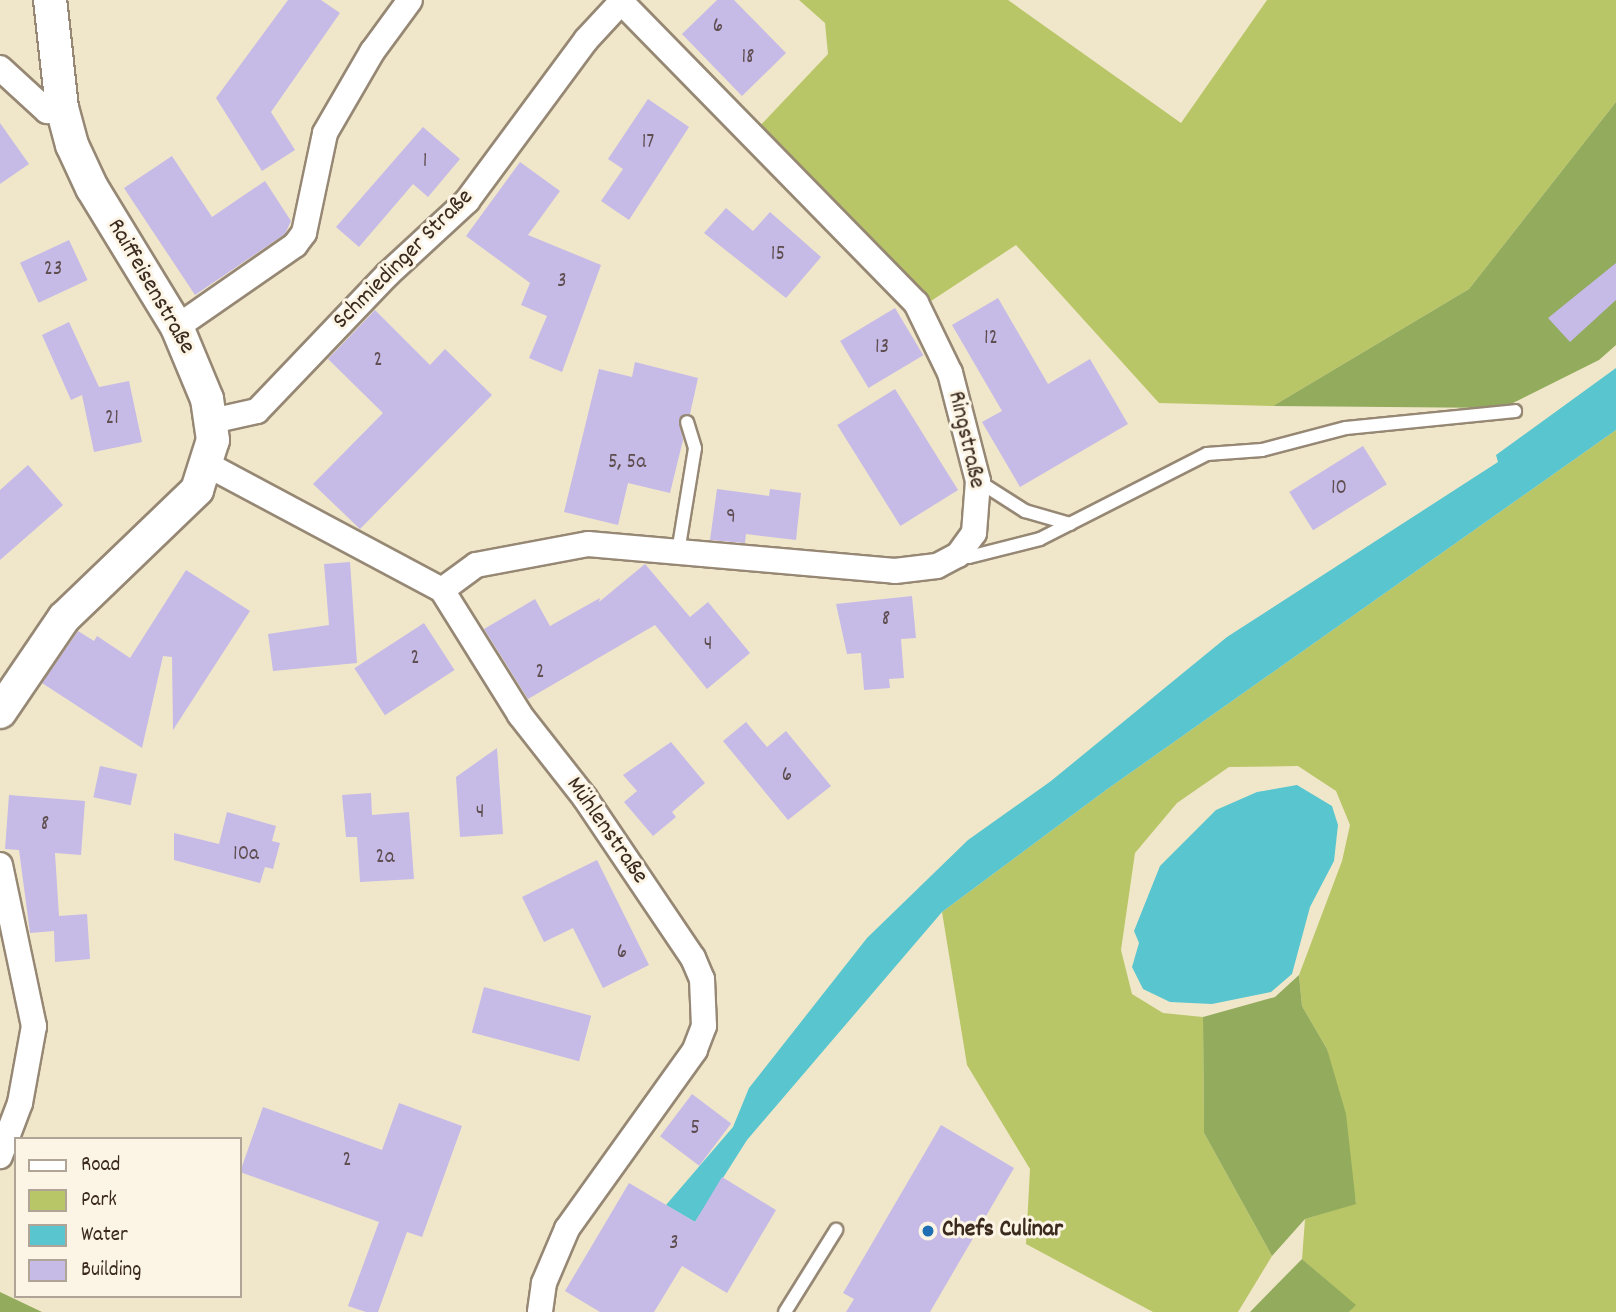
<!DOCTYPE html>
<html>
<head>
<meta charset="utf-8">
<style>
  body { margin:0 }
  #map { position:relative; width:1616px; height:1312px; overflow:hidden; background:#f0e7ca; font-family:Dekko,sans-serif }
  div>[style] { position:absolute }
  .green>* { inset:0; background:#b9c667 }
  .forest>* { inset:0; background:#92ab5c }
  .water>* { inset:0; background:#58c5cf }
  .building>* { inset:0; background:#c6bae7; transform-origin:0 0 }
  .roads { filter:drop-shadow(2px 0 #968874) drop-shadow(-2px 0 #968874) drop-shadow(0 2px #968874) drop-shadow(0 -2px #968874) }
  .service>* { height:12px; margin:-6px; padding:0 6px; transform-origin:6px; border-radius:6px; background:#fff }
  .minor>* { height:24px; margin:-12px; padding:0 12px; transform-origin:12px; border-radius:12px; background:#fff }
  .tertiary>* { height:32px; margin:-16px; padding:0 16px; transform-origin:16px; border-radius:16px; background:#fff }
  .dots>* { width:19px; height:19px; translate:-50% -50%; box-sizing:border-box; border:4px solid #fcf5e5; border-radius:50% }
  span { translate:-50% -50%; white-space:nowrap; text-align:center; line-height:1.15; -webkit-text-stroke:6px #fcf5e5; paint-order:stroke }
  .number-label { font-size:21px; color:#5e4e50 }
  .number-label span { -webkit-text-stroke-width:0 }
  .street-label { font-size:24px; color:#3b2a1e }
  .poi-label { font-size:24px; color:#3b2a1e; font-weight:700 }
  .left { translate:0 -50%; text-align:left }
  .legend { position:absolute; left:14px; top:1137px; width:228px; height:161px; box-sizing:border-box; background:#fcf5e5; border:2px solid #afa495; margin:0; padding:9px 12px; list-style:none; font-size:21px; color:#3b2a1e }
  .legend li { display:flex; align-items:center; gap:14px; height:35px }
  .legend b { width:35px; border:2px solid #afa495 }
</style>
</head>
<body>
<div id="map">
  <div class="green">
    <i style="clip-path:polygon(799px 0,1008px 0,1181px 123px,1267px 0,1616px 0,1616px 102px,1469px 289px,1273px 406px,1159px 403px,1016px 245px,928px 303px,756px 130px,828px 54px,825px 23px)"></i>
    <i style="clip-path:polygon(1616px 430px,1616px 1312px,1349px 1312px,1355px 1305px,1302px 1259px,1305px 1219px,1356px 1203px,1327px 1049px,1302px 1006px,1299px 975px,1342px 861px,1350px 825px,1336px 791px,1298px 766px,1229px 767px,1177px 803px,1135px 853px,1121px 950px,1132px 994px,1163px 1013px,1203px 1017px,1204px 1133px,1272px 1256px,1238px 1312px,1153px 1312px,1026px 1244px,1030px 1169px,967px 1065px,942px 912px,1106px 790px)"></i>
  </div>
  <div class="forest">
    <i style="clip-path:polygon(1616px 102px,1616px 345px,1599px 360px,1503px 408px,1273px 406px,1469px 289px)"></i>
    <i style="clip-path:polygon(1299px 975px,1302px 1006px,1327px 1049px,1346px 1114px,1356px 1204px,1305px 1219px,1272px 1256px,1204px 1133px,1203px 1017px,1275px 997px)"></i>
    <i style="clip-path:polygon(1302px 1259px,1356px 1305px,1349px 1312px,1250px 1312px)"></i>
    <i style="clip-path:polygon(0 1292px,42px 1312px,0 1312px)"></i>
  </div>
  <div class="water">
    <i style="clip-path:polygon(1616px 368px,1616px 430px,1106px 790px,942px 912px,747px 1140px,695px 1222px,666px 1205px,733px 1127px,749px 1088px,867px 938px,968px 840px,1051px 781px,1227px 637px,1498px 462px,1496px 455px)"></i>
    <i style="clip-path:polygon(1297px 785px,1332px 806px,1338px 825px,1334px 861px,1310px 907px,1292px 974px,1271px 992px,1212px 1004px,1170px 1002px,1143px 989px,1132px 967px,1139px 943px,1134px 931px,1160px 866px,1216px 810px,1257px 792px)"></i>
  </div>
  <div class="building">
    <i style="clip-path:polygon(288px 0,321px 0,340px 13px,271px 112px,295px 150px,262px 171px,216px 98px)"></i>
    <i style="clip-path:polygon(717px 0,734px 0,786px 53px,742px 96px,682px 34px)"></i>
    <i style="clip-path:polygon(648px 99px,689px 127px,629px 220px,601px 201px,623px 169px,608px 159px)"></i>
    <i style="clip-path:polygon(0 123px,29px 164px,0 184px)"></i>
    <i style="clip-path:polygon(423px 127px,460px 159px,428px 197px,413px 184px,359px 247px,336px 227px)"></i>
    <i style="clip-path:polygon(172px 156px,212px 217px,265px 181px,291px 221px,285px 234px,195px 295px,124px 188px)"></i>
    <i style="clip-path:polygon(520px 162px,560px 191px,528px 235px,601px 265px,562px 372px,529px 358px,547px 316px,521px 305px,530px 283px,466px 236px)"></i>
    <i style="clip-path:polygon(726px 208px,753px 231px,770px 212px,821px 257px,786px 298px,704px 233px)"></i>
    <i style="left:69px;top:240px;width:44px;height:54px;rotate:65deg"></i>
    <i style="clip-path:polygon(1616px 263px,1616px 300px,1570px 342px,1548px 318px)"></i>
    <i style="clip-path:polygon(998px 298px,1048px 384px,1090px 359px,1128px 424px,1020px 487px,982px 422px,1002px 411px,952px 325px)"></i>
    <i style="left:895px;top:308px;width:55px;height:64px;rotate:59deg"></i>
    <i style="clip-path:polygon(375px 310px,430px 365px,445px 349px,492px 395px,360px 529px,313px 484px,383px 413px,328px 359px)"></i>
    <i style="clip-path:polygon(69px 322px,99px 387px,129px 381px,142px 442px,94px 452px,82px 395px,71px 400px,42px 335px)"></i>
    <i style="clip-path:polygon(635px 362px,698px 378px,690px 414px,679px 419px,683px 440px,670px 493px,628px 483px,618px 525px,564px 512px,599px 369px,632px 377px)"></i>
    <i style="left:895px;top:389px;width:119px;height:68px;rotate:58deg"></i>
    <i style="left:1363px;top:446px;width:45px;height:87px;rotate:58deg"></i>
    <i style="clip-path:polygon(28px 465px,63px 505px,0 560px,0 490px)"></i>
    <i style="clip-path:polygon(717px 489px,769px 496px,770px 489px,801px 493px,796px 540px,746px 534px,745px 543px,710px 540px)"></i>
    <i style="clip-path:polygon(350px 562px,357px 663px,273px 671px,268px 634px,329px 625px,324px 564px)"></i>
    <i style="clip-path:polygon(645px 564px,690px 617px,708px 602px,750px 653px,707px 689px,655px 625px,528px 699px,484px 629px,535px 599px,550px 626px,600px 598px,599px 602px)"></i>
    <i style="clip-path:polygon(186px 570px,250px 611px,173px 730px,172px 657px,163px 656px,142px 748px,42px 683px,78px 631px,94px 641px,97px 636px,130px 658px)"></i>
    <i style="clip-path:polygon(912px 596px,916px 638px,901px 639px,904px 678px,889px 679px,890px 688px,864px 690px,861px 653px,847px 654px,836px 604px)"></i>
    <i style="left:424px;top:623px;width:56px;height:83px;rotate:57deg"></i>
    <i style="clip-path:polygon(746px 722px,767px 747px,786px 731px,831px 786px,788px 820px,723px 741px)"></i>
    <i style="clip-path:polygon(671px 742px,705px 783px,672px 812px,676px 817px,653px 836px,624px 802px,637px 791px,623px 775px)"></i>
    <i style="clip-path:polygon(497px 748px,503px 834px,460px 837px,456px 777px)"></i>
    <i style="left:100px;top:766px;width:38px;height:32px;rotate:12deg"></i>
    <i style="clip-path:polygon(371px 793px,372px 815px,409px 812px,414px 879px,360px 882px,357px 837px,346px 837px,342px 795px)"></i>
    <i style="clip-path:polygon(9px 795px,85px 801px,81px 855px,55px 853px,59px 916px,87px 914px,90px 959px,55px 962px,54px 931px,30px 933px,19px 850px,5px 849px)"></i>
    <i style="clip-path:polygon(227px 812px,276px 826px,272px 841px,280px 843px,273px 869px,265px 867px,260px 883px,174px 860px,174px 833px,219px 844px)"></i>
    <i style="clip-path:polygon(597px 860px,649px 965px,603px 988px,573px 928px,544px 942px,522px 897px)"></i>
    <i style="left:484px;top:987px;width:111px;height:47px;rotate:15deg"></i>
    <i style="left:692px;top:1094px;width:49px;height:53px;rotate:37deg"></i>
    <i style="clip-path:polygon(399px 1103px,462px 1126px,422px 1237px,407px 1232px,378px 1312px,366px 1312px,348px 1306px,379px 1222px,240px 1172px,263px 1107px,382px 1150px)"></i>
    <i style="clip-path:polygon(941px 1125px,1014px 1168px,930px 1312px,846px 1312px,854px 1299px,843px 1293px)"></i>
    <i style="clip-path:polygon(722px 1177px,776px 1210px,727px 1293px,682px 1266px,654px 1312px,600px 1312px,565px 1291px,629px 1183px,695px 1222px)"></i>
  </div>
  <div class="roads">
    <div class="service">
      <i style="left:978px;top:481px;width:56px;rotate:32.6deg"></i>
      <i style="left:1025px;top:511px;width:47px;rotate:16.1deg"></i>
      <i style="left:678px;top:552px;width:105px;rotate:-80.7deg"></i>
      <i style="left:695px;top:448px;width:27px;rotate:-107deg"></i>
      <i style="left:958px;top:555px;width:11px;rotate:10deg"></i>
      <i style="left:969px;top:557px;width:73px;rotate:-14.2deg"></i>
      <i style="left:1040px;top:539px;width:187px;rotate:-27deg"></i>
      <i style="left:1207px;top:454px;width:55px;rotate:-4.2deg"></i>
      <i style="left:1262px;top:450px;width:87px;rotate:-14.7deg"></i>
      <i style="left:1346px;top:428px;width:170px;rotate:-5.7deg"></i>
      <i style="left:785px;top:1312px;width:97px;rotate:-58.1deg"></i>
    </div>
    <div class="minor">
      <i style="left:0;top:68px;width:64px;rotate:42.5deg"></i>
      <i style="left:47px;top:111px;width:15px;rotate:-11deg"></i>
      <i style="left:177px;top:327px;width:144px;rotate:-34.8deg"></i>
      <i style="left:295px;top:245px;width:15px;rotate:-53deg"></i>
      <i style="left:304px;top:233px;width:102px;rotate:-78.1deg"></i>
      <i style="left:325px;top:133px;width:94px;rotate:-59.9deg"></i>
      <i style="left:372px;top:52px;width:64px;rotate:-53.8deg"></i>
      <i style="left:212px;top:421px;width:46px;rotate:-12.5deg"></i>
      <i style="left:257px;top:411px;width:190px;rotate:-46.3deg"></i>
      <i style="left:388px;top:274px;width:108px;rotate:-42.7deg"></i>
      <i style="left:467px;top:201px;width:200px;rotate:-53.5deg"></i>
      <i style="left:586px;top:40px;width:54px;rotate:-47.2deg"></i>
      <i style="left:208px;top:465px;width:265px;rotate:28.1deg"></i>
      <i style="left:442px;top:590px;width:147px;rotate:58deg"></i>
      <i style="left:520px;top:715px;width:105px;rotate:51.9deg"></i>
      <i style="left:585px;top:798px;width:193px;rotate:56deg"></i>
      <i style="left:693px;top:958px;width:23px;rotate:67deg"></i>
      <i style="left:702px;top:979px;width:47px;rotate:87.6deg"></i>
      <i style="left:704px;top:1026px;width:26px;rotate:111deg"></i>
      <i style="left:695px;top:1050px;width:220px;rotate:125.6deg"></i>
      <i style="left:567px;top:1229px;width:59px;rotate:113.1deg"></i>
      <i style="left:544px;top:1283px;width:29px;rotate:98deg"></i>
      <i style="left:442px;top:590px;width:42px;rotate:-36.3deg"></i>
      <i style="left:476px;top:565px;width:114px;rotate:-10.6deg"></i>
      <i style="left:588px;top:544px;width:308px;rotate:5deg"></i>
      <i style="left:895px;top:571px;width:42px;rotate:-6.8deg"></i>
      <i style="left:937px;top:566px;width:24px;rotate:-28deg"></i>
      <i style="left:958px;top:555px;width:27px;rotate:-54deg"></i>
      <i style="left:974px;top:533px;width:52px;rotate:-85.6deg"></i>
      <i style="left:978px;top:481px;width:112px;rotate:-104.5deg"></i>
      <i style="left:950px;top:373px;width:78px;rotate:-115.9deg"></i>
      <i style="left:916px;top:303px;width:421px;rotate:-134.4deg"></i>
      <i style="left:0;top:865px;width:165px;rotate:78.1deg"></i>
      <i style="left:34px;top:1026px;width:78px;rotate:100.3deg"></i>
      <i style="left:20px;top:1103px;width:57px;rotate:110.7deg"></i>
    </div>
    <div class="tertiary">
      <i style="left:0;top:712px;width:114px;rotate:-55.8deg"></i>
      <i style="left:64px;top:618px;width:185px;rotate:-43.9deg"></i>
      <i style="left:197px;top:490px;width:52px;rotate:-72.3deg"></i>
      <i style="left:213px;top:440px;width:41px;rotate:-98.3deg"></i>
      <i style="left:207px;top:399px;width:78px;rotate:-112.6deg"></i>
      <i style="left:177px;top:327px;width:163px;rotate:-121.4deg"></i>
      <i style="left:92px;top:188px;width:47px;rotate:-114.9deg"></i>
      <i style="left:72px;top:145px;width:38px;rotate:-105deg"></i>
      <i style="left:62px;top:108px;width:109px;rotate:-96.3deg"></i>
    </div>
  </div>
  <div class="dots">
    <i style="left:928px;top:1231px;background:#1f6fb2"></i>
  </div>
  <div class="number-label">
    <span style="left:718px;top:27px">6</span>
    <span style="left:748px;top:58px">18</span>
    <span style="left:648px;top:143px">17</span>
    <span style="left:425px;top:162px">1</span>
    <span style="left:778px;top:255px">15</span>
    <span style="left:53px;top:270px">23</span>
    <span style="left:562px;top:282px">3</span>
    <span style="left:991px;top:339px">12</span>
    <span style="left:882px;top:348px">13</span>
    <span style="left:378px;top:361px">2</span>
    <span style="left:112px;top:419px">21</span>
    <span style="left:627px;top:463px">5, 5a</span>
    <span style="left:1339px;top:489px">10</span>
    <span style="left:731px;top:518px">9</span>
    <span style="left:886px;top:620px">8</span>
    <span style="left:708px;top:645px">4</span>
    <span style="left:415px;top:659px">2</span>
    <span style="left:540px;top:673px">2</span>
    <span style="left:787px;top:776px">6</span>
    <span style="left:480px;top:813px">4</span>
    <span style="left:45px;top:825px">8</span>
    <span style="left:246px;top:855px">10a</span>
    <span style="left:385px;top:858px">2a</span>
    <span style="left:622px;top:953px">6</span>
    <span style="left:695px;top:1129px">5</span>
    <span style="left:347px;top:1161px">2</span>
    <span style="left:674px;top:1244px">3</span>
  </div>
  <div class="street-label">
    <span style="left:404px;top:260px;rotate:-45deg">Schmiedinger Straße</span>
    <span style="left:150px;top:287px;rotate:60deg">Raiffeisenstraße</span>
    <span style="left:965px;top:440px;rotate:77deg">Ringstraße</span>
    <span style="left:606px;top:831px;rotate:55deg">Mühlenstraße</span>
  </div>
  <div class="poi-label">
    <span class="left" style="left:942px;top:1231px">Chefs Culinar</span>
  </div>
  <ul class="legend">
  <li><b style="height:9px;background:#fff"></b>Road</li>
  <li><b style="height:19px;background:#b9c667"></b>Park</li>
  <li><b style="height:19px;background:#58c5cf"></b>Water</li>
  <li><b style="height:19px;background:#c6bae7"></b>Building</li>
  </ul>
</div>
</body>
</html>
